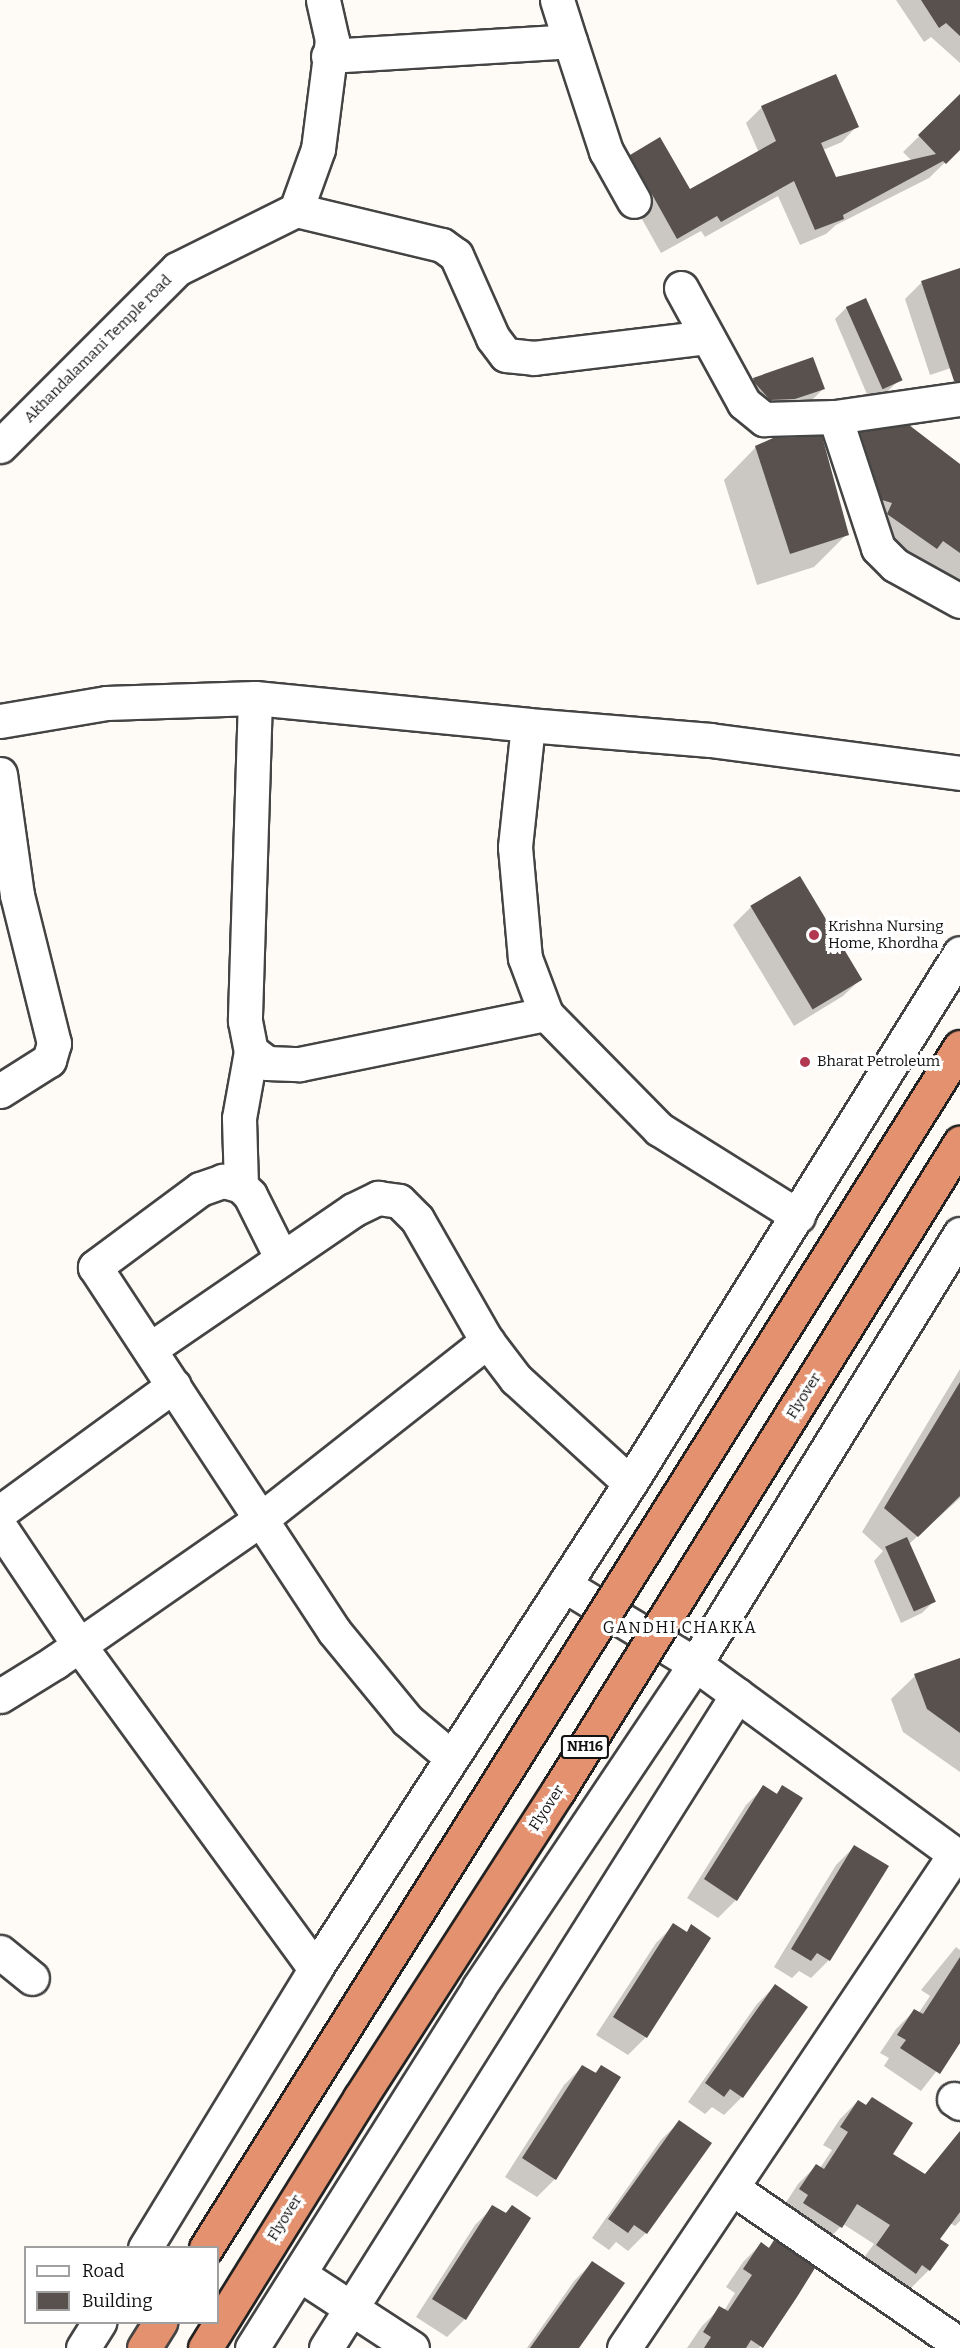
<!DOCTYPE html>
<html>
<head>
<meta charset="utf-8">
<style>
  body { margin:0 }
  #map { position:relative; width:960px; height:2348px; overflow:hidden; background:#fefbf6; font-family:Bitter,serif }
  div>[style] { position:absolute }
  .shadow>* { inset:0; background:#0003 }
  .building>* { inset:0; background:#58514e; transform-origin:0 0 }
  .roads { filter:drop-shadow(2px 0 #444) drop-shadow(-2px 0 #444) drop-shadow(0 2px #444) drop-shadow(0 -2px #444) }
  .minor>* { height:33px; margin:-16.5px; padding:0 16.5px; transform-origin:16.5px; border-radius:16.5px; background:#fff }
  .highway>* { height:33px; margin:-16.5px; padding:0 16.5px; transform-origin:16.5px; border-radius:16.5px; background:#e3916e }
  .bridges { filter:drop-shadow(2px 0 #222) drop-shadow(-2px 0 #222) drop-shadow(0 2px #222) drop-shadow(0 -2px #222) }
  .highway-bridge>* { height:33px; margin:-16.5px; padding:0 16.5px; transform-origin:16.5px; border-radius:16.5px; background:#e3916e }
  .dots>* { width:16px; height:16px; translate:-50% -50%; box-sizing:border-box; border:3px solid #fff; border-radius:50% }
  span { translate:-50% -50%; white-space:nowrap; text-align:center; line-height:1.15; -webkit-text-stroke:6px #fff; paint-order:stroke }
  .shield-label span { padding:2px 4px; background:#fff; border:2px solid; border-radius:4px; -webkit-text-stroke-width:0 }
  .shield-label { font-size:14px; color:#111; font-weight:700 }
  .street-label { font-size:15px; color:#111 }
  .poi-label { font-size:15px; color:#111 }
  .left { translate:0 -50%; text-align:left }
  .neighbourhood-label { font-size:16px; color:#111; letter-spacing:1.5px }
  .legend { position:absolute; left:24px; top:2246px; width:195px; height:78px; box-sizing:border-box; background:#fff; border:2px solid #a0a0a0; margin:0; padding:8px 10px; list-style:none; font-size:18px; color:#111 }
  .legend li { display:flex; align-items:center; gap:12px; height:30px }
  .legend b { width:30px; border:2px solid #a0a0a0 }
</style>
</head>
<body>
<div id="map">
  <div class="shadow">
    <i style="clip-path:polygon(896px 0,960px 0,960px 63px,931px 37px,924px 42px)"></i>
    <i style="clip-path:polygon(960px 96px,960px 148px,929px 178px,836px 225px,826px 234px,800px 245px,778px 196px,705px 237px,701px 231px,661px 253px,615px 171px,631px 156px,689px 191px,759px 153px,746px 123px,762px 107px,857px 126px,842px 142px,823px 150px,835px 179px,912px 161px,903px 152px)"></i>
    <i style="clip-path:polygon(960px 269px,960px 365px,930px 375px,905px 299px,921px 283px)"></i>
    <i style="clip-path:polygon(847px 307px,900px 379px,888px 391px,869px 399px,835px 319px)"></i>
    <i style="clip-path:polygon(754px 380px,823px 389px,811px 401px,782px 411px,742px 392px)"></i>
    <i style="clip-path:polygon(908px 427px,960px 465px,960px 593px,911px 573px,836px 458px,860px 434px)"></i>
    <i style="clip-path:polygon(820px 438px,847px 534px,814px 567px,757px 585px,724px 480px,756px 447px)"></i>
    <i style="clip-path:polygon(751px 907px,861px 979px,843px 996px,794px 1026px,733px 925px)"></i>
    <i style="clip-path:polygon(960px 1369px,960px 1498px,909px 1544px,934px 1601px,922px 1613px,901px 1623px,874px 1561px,883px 1551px,862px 1532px)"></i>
    <i style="clip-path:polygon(960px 1659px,960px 1772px,903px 1732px,891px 1699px,915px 1676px)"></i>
    <i style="clip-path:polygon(764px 1787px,775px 1795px,783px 1787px,736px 1900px,718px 1918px,687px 1898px,746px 1805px)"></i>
    <i style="clip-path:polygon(854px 1847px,829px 1960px,811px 1978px,799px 1971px,792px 1978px,774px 1967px,836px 1865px)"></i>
    <i style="clip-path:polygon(674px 1925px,686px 1933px,692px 1926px,646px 2037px,628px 2055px,596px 2035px,656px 1943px)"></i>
    <i style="clip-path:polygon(956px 1947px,960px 1950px,960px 2041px,921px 2091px,884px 2066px,889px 2058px,880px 2053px,896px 2029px,914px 2011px,918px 2014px,930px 1996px,921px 1990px)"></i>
    <i style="clip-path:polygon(775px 1986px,742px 2097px,724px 2115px,712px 2107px,705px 2114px,688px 2102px,757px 2004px)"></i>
    <i style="clip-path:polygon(601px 2066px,555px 2179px,537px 2197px,505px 2177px,564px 2085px,582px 2067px,594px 2074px)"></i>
    <i style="clip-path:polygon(872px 2099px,891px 2154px,924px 2175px,951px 2146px,960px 2152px,960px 2221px,955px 2226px,950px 2223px,938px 2240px,947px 2245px,929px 2270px,911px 2288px,904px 2283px,897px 2291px,859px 2264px,874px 2244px,843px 2224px,823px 2245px,783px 2207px,798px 2184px,816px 2166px,820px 2168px,832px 2150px,823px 2145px,840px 2119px,858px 2101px,865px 2106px)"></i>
    <i style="clip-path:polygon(679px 2122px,646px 2233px,628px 2251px,616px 2242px,609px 2250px,592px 2238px,661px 2140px)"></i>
    <i style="clip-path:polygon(493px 2207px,504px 2214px,512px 2207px,465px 2319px,447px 2337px,416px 2317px,475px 2225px)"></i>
    <i style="clip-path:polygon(775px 2242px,813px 2268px,759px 2348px,687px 2348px,702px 2326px,720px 2308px,724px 2311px,735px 2293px,726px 2287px,743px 2262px,761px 2244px,768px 2248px)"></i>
    <i style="clip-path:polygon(592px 2263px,577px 2348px,527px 2348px,574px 2281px)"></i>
  </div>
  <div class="building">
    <i style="clip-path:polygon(921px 0,960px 0,960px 36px,946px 23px,939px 28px)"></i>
    <i style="clip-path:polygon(836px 74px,859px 127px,821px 143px,836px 177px,936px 154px,918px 135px,960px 94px,960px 150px,946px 164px,943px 161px,843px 215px,844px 219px,815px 230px,794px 181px,721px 222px,717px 216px,677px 239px,630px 155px,660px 137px,690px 189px,776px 141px,761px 106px)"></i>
    <i style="clip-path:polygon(960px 268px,960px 381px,954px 381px,921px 281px)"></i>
    <i style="left:866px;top:298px;width:90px;height:22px;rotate:66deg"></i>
    <i style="clip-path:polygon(813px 357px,825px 389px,795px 399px,770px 400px,754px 382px,753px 378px)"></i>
    <i style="clip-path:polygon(909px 425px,960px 464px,960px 553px,943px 541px,937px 549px,887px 514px,892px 503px,882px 500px,860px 432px)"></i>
    <i style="clip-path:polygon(822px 436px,849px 535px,790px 554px,755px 446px,773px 438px)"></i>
    <i style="left:800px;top:876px;width:121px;height:58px;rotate:59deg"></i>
    <i style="clip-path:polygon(960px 1382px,960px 1496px,918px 1537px,884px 1508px)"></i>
    <i style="left:907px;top:1537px;width:71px;height:24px;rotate:66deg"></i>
    <i style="clip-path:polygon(960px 1658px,960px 1733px,927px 1709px,914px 1674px)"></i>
    <i style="clip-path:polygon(763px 1785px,777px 1794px,782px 1785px,803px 1798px,737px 1901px,704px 1879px)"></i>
    <i style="clip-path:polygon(854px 1845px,889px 1866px,830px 1961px,817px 1953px,811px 1961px,791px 1949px)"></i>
    <i style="clip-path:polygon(673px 1923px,687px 1932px,691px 1924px,711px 1938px,647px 2038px,613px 2017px)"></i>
    <i style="clip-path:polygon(960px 1957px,960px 2043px,940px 2074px,900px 2048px,906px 2040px,897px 2035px,914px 2009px,923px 2014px)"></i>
    <i style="clip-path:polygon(775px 1984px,808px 2007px,743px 2098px,730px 2089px,724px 2097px,705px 2083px)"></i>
    <i style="clip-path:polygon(582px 2065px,596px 2073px,601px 2065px,621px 2077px,556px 2180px,522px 2158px)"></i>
    <i style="clip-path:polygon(872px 2097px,913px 2123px,893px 2154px,925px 2174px,960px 2131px,960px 2212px,940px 2239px,949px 2245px,930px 2271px,922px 2265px,916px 2274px,876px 2245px,890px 2225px,857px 2204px,842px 2228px,803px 2203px,808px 2195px,799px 2189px,816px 2164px,824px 2169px,848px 2132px,840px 2127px,858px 2100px,866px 2105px)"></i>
    <i style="clip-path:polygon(679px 2120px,712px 2143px,647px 2234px,634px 2225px,628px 2233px,608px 2219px)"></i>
    <i style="clip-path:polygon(492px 2205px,506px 2213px,512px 2205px,531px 2218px,466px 2320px,432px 2299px)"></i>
    <i style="clip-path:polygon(774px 2240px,815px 2268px,797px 2297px,763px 2348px,751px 2340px,746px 2348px,704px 2348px,711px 2337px,703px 2332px,719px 2306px,728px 2311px,752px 2275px,743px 2269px,761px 2242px,769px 2248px)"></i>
    <i style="clip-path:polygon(592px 2261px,625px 2283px,579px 2348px,530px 2348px)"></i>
  </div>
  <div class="roads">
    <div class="minor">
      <i style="left:557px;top:0;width:43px;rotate:72.4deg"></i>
      <i style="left:328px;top:56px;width:242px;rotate:-3.5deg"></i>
      <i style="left:570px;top:41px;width:116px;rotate:71.9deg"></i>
      <i style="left:606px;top:151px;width:57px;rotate:60.8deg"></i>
      <i style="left:296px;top:210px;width:150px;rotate:13.5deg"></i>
      <i style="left:442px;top:245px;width:17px;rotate:36deg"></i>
      <i style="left:456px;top:255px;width:91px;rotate:66deg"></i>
      <i style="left:493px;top:338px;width:21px;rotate:53deg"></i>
      <i style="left:506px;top:355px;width:28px;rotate:6deg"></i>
      <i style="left:534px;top:358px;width:174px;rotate:-6.9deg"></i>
      <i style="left:681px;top:288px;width:131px;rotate:61.3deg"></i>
      <i style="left:744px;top:403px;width:26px;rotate:39deg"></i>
      <i style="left:764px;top:419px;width:71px;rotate:-1.6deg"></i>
      <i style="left:835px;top:417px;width:126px;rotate:-8.2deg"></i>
      <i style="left:835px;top:417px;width:138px;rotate:71.8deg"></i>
      <i style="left:878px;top:548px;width:24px;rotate:45deg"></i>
      <i style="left:895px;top:565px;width:74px;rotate:29deg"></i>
      <i style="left:0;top:446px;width:250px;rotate:-45deg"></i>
      <i style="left:177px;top:269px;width:133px;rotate:-26.4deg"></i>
      <i style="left:296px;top:210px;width:65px;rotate:-70.2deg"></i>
      <i style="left:318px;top:149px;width:110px;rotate:-82.7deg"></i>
      <i style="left:332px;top:40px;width:41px;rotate:-102.7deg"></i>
      <i style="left:255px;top:698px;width:323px;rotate:91.8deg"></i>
      <i style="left:245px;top:1021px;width:31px;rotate:79deg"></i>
      <i style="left:251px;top:1051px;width:20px;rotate:37deg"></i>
      <i style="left:267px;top:1063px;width:33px;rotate:2deg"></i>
      <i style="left:300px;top:1064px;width:251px;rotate:-11.5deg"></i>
      <i style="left:0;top:721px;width:108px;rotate:-9.6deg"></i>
      <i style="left:106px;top:703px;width:149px;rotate:-1.9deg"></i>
      <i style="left:255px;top:698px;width:274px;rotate:5.6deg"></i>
      <i style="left:528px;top:725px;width:123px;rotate:96.1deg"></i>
      <i style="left:515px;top:847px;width:111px;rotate:84.9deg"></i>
      <i style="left:525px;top:958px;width:60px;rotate:69.4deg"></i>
      <i style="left:546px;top:1014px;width:161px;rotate:45.5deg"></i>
      <i style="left:659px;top:1129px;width:164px;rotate:32deg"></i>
      <i style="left:528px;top:725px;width:183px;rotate:4.7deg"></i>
      <i style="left:710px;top:740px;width:252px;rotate:7.5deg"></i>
      <i style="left:0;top:774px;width:122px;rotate:82deg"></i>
      <i style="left:17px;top:895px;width:153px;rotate:76deg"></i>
      <i style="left:54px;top:1043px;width:18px;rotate:106deg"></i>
      <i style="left:49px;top:1060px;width:58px;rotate:147.7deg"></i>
      <i style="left:241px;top:1186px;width:68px;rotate:-91.7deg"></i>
      <i style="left:239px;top:1118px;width:68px;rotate:-79.8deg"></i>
      <i style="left:281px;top:1257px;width:69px;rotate:-116.6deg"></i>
      <i style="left:250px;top:1195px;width:13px;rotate:-135deg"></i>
      <i style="left:241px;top:1186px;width:19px;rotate:-164deg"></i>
      <i style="left:223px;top:1181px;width:24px;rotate:161deg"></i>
      <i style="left:200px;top:1189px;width:131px;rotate:143.4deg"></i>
      <i style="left:95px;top:1267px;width:435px;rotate:56.7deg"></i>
      <i style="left:334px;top:1631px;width:115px;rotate:50.6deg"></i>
      <i style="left:407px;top:1720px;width:57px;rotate:40.1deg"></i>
      <i style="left:150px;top:1349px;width:246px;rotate:-34.4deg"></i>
      <i style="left:353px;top:1210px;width:28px;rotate:-26deg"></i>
      <i style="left:378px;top:1198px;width:21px;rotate:8deg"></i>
      <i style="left:399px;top:1201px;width:25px;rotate:45deg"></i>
      <i style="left:417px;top:1219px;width:141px;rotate:60.2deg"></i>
      <i style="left:487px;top:1341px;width:48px;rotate:52.7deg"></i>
      <i style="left:516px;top:1379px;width:154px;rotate:42.4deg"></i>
      <i style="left:0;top:1512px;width:215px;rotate:-36.1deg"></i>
      <i style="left:0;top:1527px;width:142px;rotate:56.2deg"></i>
      <i style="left:79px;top:1645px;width:401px;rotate:53.9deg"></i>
      <i style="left:564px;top:1585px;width:153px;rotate:31.1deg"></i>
      <i style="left:695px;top:1664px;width:328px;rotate:36.2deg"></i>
      <i style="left:0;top:1696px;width:65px;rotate:-31.7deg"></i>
      <i style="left:55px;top:1662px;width:251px;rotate:-34.8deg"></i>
      <i style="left:261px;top:1519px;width:288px;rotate:-38.2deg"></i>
      <i style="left:0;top:1952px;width:41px;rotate:39.1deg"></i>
      <i style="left:954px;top:2099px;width:7px;rotate:34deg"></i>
      <i style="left:732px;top:2188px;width:272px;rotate:34.5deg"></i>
      <i style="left:145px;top:2248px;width:327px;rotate:-58.6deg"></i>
      <i style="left:315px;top:1969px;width:579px;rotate:-57.05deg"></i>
      <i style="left:630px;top:1483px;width:624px;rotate:-58.09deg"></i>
      <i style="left:299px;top:2274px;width:135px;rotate:33.2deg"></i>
      <i style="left:83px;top:2348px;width:31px;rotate:-58deg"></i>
      <i style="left:252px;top:2348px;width:426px;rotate:-57.8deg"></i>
      <i style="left:479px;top:1987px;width:389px;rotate:-56.2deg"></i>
      <i style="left:695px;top:1664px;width:505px;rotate:-58.36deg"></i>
      <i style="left:326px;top:2348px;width:772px;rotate:-57.81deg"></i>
      <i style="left:624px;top:2348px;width:595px;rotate:-56.18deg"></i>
    </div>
    <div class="highway">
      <i style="left:144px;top:2348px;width:31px;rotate:-58deg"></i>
    </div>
  </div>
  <div class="bridges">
    <div class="highway-bridge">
      <i style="left:206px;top:2248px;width:1418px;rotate:-57.88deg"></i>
      <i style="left:205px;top:2348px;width:294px;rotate:-58.2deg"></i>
      <i style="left:360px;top:2098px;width:365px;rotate:-57.2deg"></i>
      <i style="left:558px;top:1791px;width:763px;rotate:-58.19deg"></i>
    </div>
  </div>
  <div class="dots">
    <i style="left:814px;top:935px;background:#b23851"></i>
    <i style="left:805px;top:1062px;background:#b23851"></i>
  </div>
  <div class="shield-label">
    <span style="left:585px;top:1747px">NH16</span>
  </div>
  <div class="street-label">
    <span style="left:98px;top:349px;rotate:-45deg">Akhandalamani Temple road</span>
    <span style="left:804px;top:1396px;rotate:-58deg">Flyover</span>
    <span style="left:547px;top:1808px;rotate:-57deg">Flyover</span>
    <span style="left:285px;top:2218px;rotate:-58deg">Flyover</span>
  </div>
  <div class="poi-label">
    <span class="left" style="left:828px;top:935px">Krishna Nursing<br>Home, Khordha</span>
    <span class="left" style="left:817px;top:1062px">Bharat Petroleum</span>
  </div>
  <div class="neighbourhood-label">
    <span style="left:680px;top:1628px">GANDHI CHAKKA</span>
  </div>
  <ul class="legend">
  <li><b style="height:8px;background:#fff"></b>Road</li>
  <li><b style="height:16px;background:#58514e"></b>Building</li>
  </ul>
</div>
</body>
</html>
